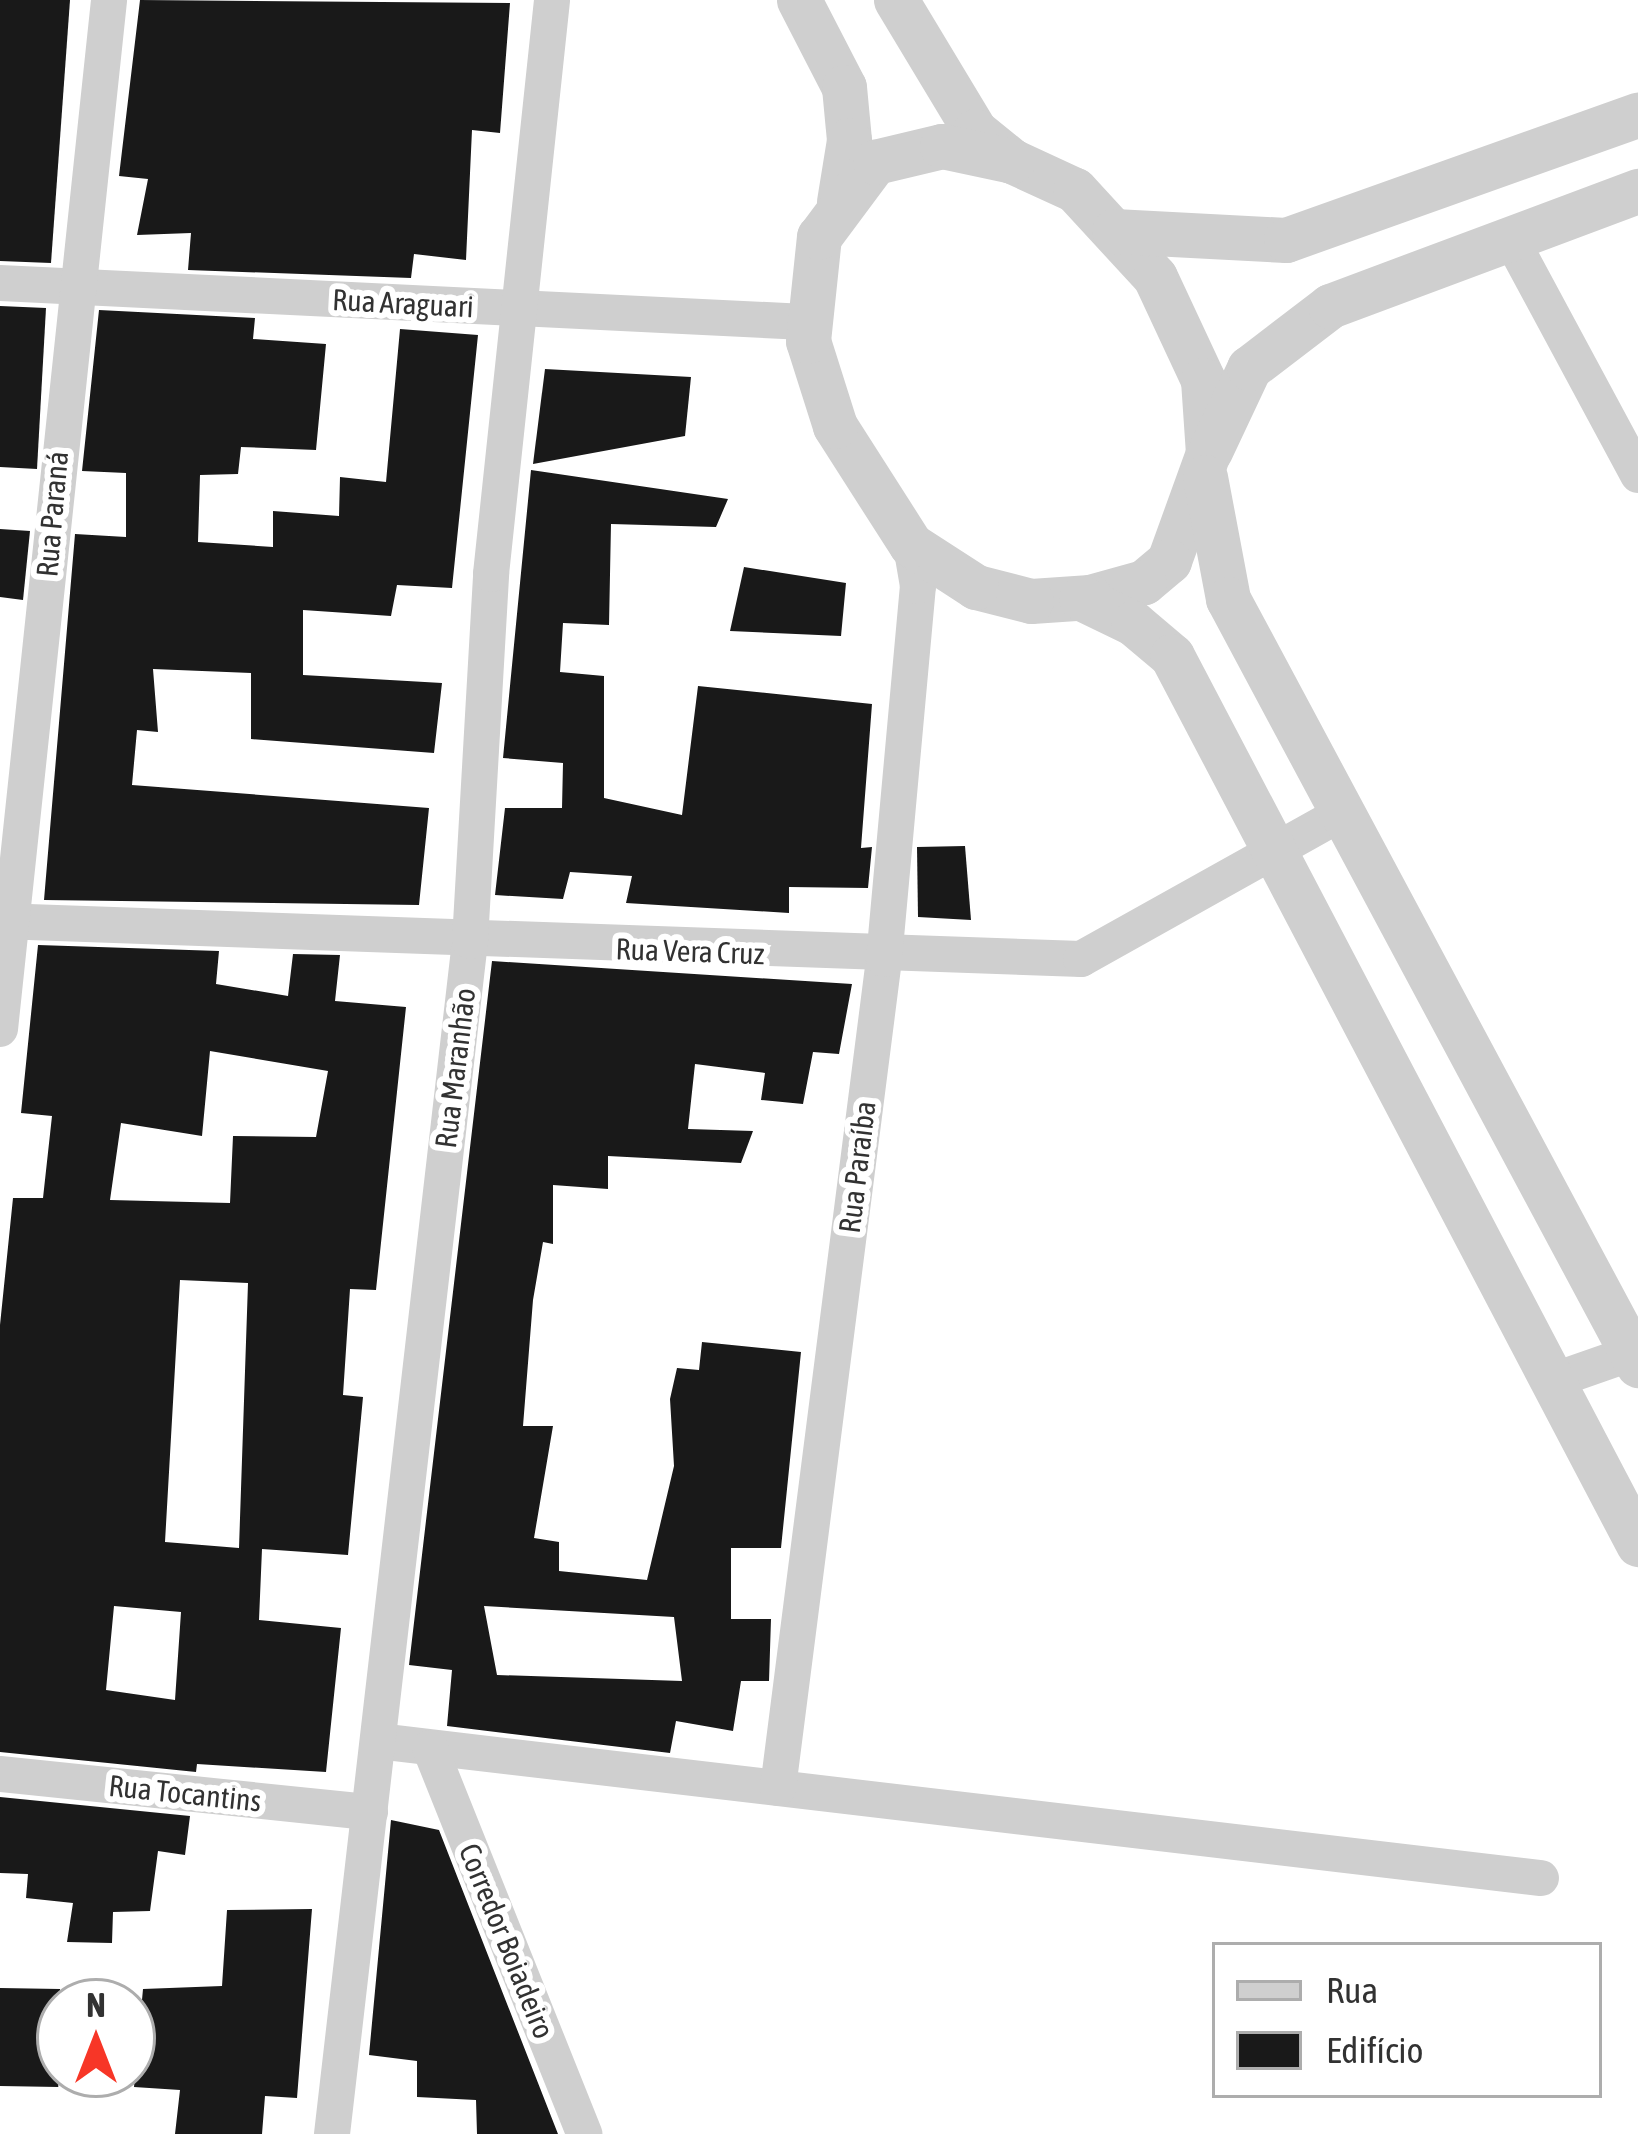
<!DOCTYPE html>
<html>
<head>
<meta charset="utf-8">
<style>
  body { margin:0 }
  #map { position:relative; width:1638px; height:2134px; overflow:hidden; background:#fff; font-family:"Asap Condensed",sans-serif }
  div>[style] { position:absolute }
  .building>* { inset:0; background:#191919; transform-origin:0 0 }
  .minor>* { height:36px; margin:-18px; padding:0 18px; transform-origin:18px; border-radius:18px; background:#cfcfcf }
  .tertiary>* { height:45px; margin:-22.5px; padding:0 22.5px; transform-origin:22.5px; border-radius:22.5px; background:#cfcfcf }
  span { translate:-50% -50%; white-space:nowrap; text-align:center; line-height:1.15; -webkit-text-stroke:12px #fff; paint-order:stroke }
  .street-label { font-size:30px; color:#323232 }
  .legend { position:absolute; left:1212px; top:1942px; width:390px; height:156px; box-sizing:border-box; background:#fff; border:3px solid #adadad; margin:0; padding:15px 21px; list-style:none; font-size:36px; color:#323232 }
  .legend li { display:flex; align-items:center; gap:24px; height:60px }
  .legend b { width:60px; border:3px solid #adadad }
  .north { position:absolute; left:36px; top:1978px; width:120px; height:120px; box-sizing:border-box; background:#fff; border:3px solid #adadad; border-radius:50%; rotate:0deg; font-size:33px; font-weight:700; line-height:48px; text-align:center; color:#323232 }
  .north::after { content:''; display:block; margin:auto; width:42px; height:54px; background:#f73627; clip-path:polygon(50% 0,100% 100%,50% 72%,0 100%) }
</style>
</head>
<body>
<div id="map">
  <div class="building">
    <i style="clip-path:polygon(0 0,70px 0,51px 263px,0 261px)"></i>
    <i style="clip-path:polygon(140px 0,510px 3px,500px 133px,472px 130px,466px 260px,414px 254px,411px 278px,188px 270px,191px 233px,137px 235px,148px 179px,119px 176px)"></i>
    <i style="clip-path:polygon(0 306px,46px 308px,37px 469px,0 467px)"></i>
    <i style="clip-path:polygon(99px 310px,255px 318px,253px 339px,326px 344px,316px 450px,241px 447px,238px 474px,200px 475px,198px 542px,273px 547px,273px 511px,339px 516px,340px 477px,386px 482px,400px 329px,478px 335px,452px 588px,397px 585px,391px 616px,303px 610px,303px 675px,442px 683px,434px 753px,251px 739px,251px 673px,153px 669px,158px 732px,137px 730px,132px 785px,429px 808px,419px 905px,44px 900px,75px 534px,126px 537px,126px 473px,82px 471px)"></i>
    <i style="clip-path:polygon(545px 369px,691px 377px,685px 436px,533px 464px)"></i>
    <i style="clip-path:polygon(531px 470px,728px 499px,716px 527px,611px 524px,609px 625px,563px 623px,560px 672px,604px 676px,604px 798px,682px 815px,698px 686px,872px 704px,861px 848px,872px 847px,868px 888px,789px 887px,789px 913px,626px 903px,632px 876px,570px 872px,563px 899px,495px 895px,505px 808px,562px 808px,563px 763px,503px 758px)"></i>
    <i style="clip-path:polygon(0 529px,30px 531px,23px 600px,0 597px)"></i>
    <i style="clip-path:polygon(744px 567px,846px 583px,841px 636px,730px 631px)"></i>
    <i style="clip-path:polygon(965px 846px,971px 920px,918px 917px,917px 847px)"></i>
    <i style="clip-path:polygon(evenodd,38px 945px,219px 951px,216px 984px,288px 996px,293px 954px,340px 955px,335px 1001px,406px 1007px,376px 1290px,350px 1289px,343px 1395px,363px 1397px,348px 1555px,262px 1549px,259px 1620px,341px 1628px,326px 1772px,197px 1764px,196px 1772px,0 1752px,0 1325px,13px 1198px,43px 1198px,52px 1116px,21px 1113px,38px 945px,210px 1051px,328px 1071px,316px 1137px,233px 1136px,230px 1203px,110px 1200px,121px 1123px,202px 1136px,210px 1051px,38px 945px,180px 1280px,248px 1283px,239px 1548px,165px 1542px,180px 1280px,38px 945px,114px 1606px,181px 1612px,175px 1700px,106px 1690px,114px 1606px)"></i>
    <i style="clip-path:polygon(evenodd,492px 961px,852px 984px,839px 1054px,813px 1052px,803px 1104px,761px 1100px,765px 1073px,695px 1064px,688px 1129px,753px 1131px,741px 1163px,608px 1156px,608px 1189px,553px 1185px,553px 1244px,543px 1242px,533px 1300px,523px 1426px,553px 1426px,534px 1538px,559px 1542px,559px 1571px,647px 1580px,674px 1466px,670px 1399px,677px 1368px,699px 1370px,702px 1342px,801px 1352px,781px 1548px,731px 1548px,731px 1619px,771px 1619px,769px 1681px,741px 1681px,733px 1731px,676px 1721px,670px 1753px,447px 1726px,452px 1670px,409px 1665px,492px 961px,484px 1606px,674px 1617px,682px 1681px,497px 1675px,484px 1606px)"></i>
    <i style="clip-path:polygon(0 1797px,190px 1816px,185px 1855px,158px 1851px,150px 1911px,113px 1912px,112px 1943px,67px 1942px,73px 1903px,26px 1898px,28px 1874px,0 1873px)"></i>
    <i style="clip-path:polygon(391px 1820px,439px 1830px,558px 2134px,477px 2134px,476px 2100px,417px 2097px,417px 2061px,369px 2055px)"></i>
    <i style="clip-path:polygon(312px 1909px,297px 2098px,265px 2096px,262px 2134px,175px 2134px,180px 2090px,134px 2087px,143px 1989px,222px 1986px,227px 1910px)"></i>
    <i style="left:0;top:1988px;width:60px;height:98px;rotate:1deg"></i>
  </div>
  <div class="minor">
    <i style="left:1511px;top:239px;width:268px;rotate:61.7deg"></i>
    <i style="left:0;top:283px;width:806px;rotate:2.77deg"></i>
    <i style="left:0;top:921px;width:1082px;rotate:2.01deg"></i>
    <i style="left:1081px;top:959px;width:299px;rotate:-29.2deg"></i>
    <i style="left:0;top:1029px;width:1035px;rotate:-83.95deg"></i>
    <i style="left:1552px;top:1381px;width:91px;rotate:-19.2deg"></i>
    <i style="left:378px;top:1741px;width:1171px;rotate:6.72deg"></i>
    <i style="left:430px;top:1748px;width:416px;rotate:68.2deg"></i>
    <i style="left:0;top:1774px;width:372px;rotate:5.9deg"></i>
    <i style="left:778px;top:1788px;width:836px;rotate:-82.71deg"></i>
    <i style="left:884px;top:959px;width:375px;rotate:-84.8deg"></i>
    <i style="left:918px;top:586px;width:42px;rotate:-99.7deg"></i>
    <i style="left:332px;top:2134px;width:1201px;rotate:-83.4deg"></i>
    <i style="left:470px;top:941px;width:368px;rotate:-86.7deg"></i>
    <i style="left:491px;top:574px;width:577px;rotate:-83.93deg"></i>
  </div>
  <div class="tertiary">
    <i style="left:799px;top:0;width:98px;rotate:62.7deg"></i>
    <i style="left:844px;top:87px;width:53px;rotate:84.6deg"></i>
    <i style="left:849px;top:140px;width:63px;rotate:99.2deg"></i>
    <i style="left:896px;top:0;width:153px;rotate:58.9deg"></i>
    <i style="left:975px;top:131px;width:48px;rotate:39deg"></i>
    <i style="left:1012px;top:161px;width:69px;rotate:24.7deg"></i>
    <i style="left:1075px;top:190px;width:118px;rotate:47.4deg"></i>
    <i style="left:1155px;top:277px;width:114px;rotate:65deg"></i>
    <i style="left:1203px;top:380px;width:73px;rotate:86.1deg"></i>
    <i style="left:1208px;top:453px;width:115px;rotate:109.9deg"></i>
    <i style="left:1169px;top:561px;width:33px;rotate:140deg"></i>
    <i style="left:1144px;top:582px;width:56px;rotate:164.5deg"></i>
    <i style="left:1090px;top:597px;width:59px;rotate:176.1deg"></i>
    <i style="left:1031px;top:601px;width:57px;rotate:-165.7deg"></i>
    <i style="left:976px;top:587px;width:77px;rotate:-147.1deg"></i>
    <i style="left:911px;top:545px;width:141px;rotate:-122.6deg"></i>
    <i style="left:835px;top:426px;width:89px;rotate:-107.6deg"></i>
    <i style="left:808px;top:341px;width:105px;rotate:-84deg"></i>
    <i style="left:819px;top:237px;width:94px;rotate:-53.3deg"></i>
    <i style="left:875px;top:162px;width:69px;rotate:-13.4deg"></i>
    <i style="left:942px;top:146px;width:72px;rotate:12.1deg"></i>
    <i style="left:1114px;top:231px;width:172px;rotate:3deg"></i>
    <i style="left:1286px;top:240px;width:374px;rotate:-19.6deg"></i>
    <i style="left:1210px;top:451px;width:92px;rotate:-64.8deg"></i>
    <i style="left:1249px;top:368px;width:102px;rotate:-37.4deg"></i>
    <i style="left:1330px;top:306px;width:329px;rotate:-20.5deg"></i>
    <i style="left:1205px;top:477px;width:124px;rotate:79.3deg"></i>
    <i style="left:1228px;top:599px;width:869px;rotate:61.84deg"></i>
    <i style="left:1081px;top:598px;width:58px;rotate:25.7deg"></i>
    <i style="left:1133px;top:623px;width:51px;rotate:40.2deg"></i>
    <i style="left:1172px;top:656px;width:1003px;rotate:62.31deg"></i>
  </div>
  <div class="street-label">
    <span style="left:403px;top:303px;rotate:3deg">Rua Araguari</span>
    <span style="left:52px;top:514px;rotate:-85deg">Rua Paraná</span>
    <span style="left:690px;top:951px;rotate:2deg">Rua Vera Cruz</span>
    <span style="left:455px;top:1068px;rotate:-83deg">Rua Maranhão</span>
    <span style="left:857px;top:1167px;rotate:-83deg">Rua Paraíba</span>
    <span style="left:185px;top:1793px;rotate:6deg">Rua Tocantins</span>
    <span style="left:507px;top:1941px;rotate:68deg">Corredor Boiadeiro</span>
  </div>
  <ul class="legend">
  <li><b style="height:15px;background:#cfcfcf"></b>Rua</li>
  <li><b style="height:33px;background:#191919"></b>Edifício</li>
  </ul>
  <div class="north">N</div>
</div>
</body>
</html>
